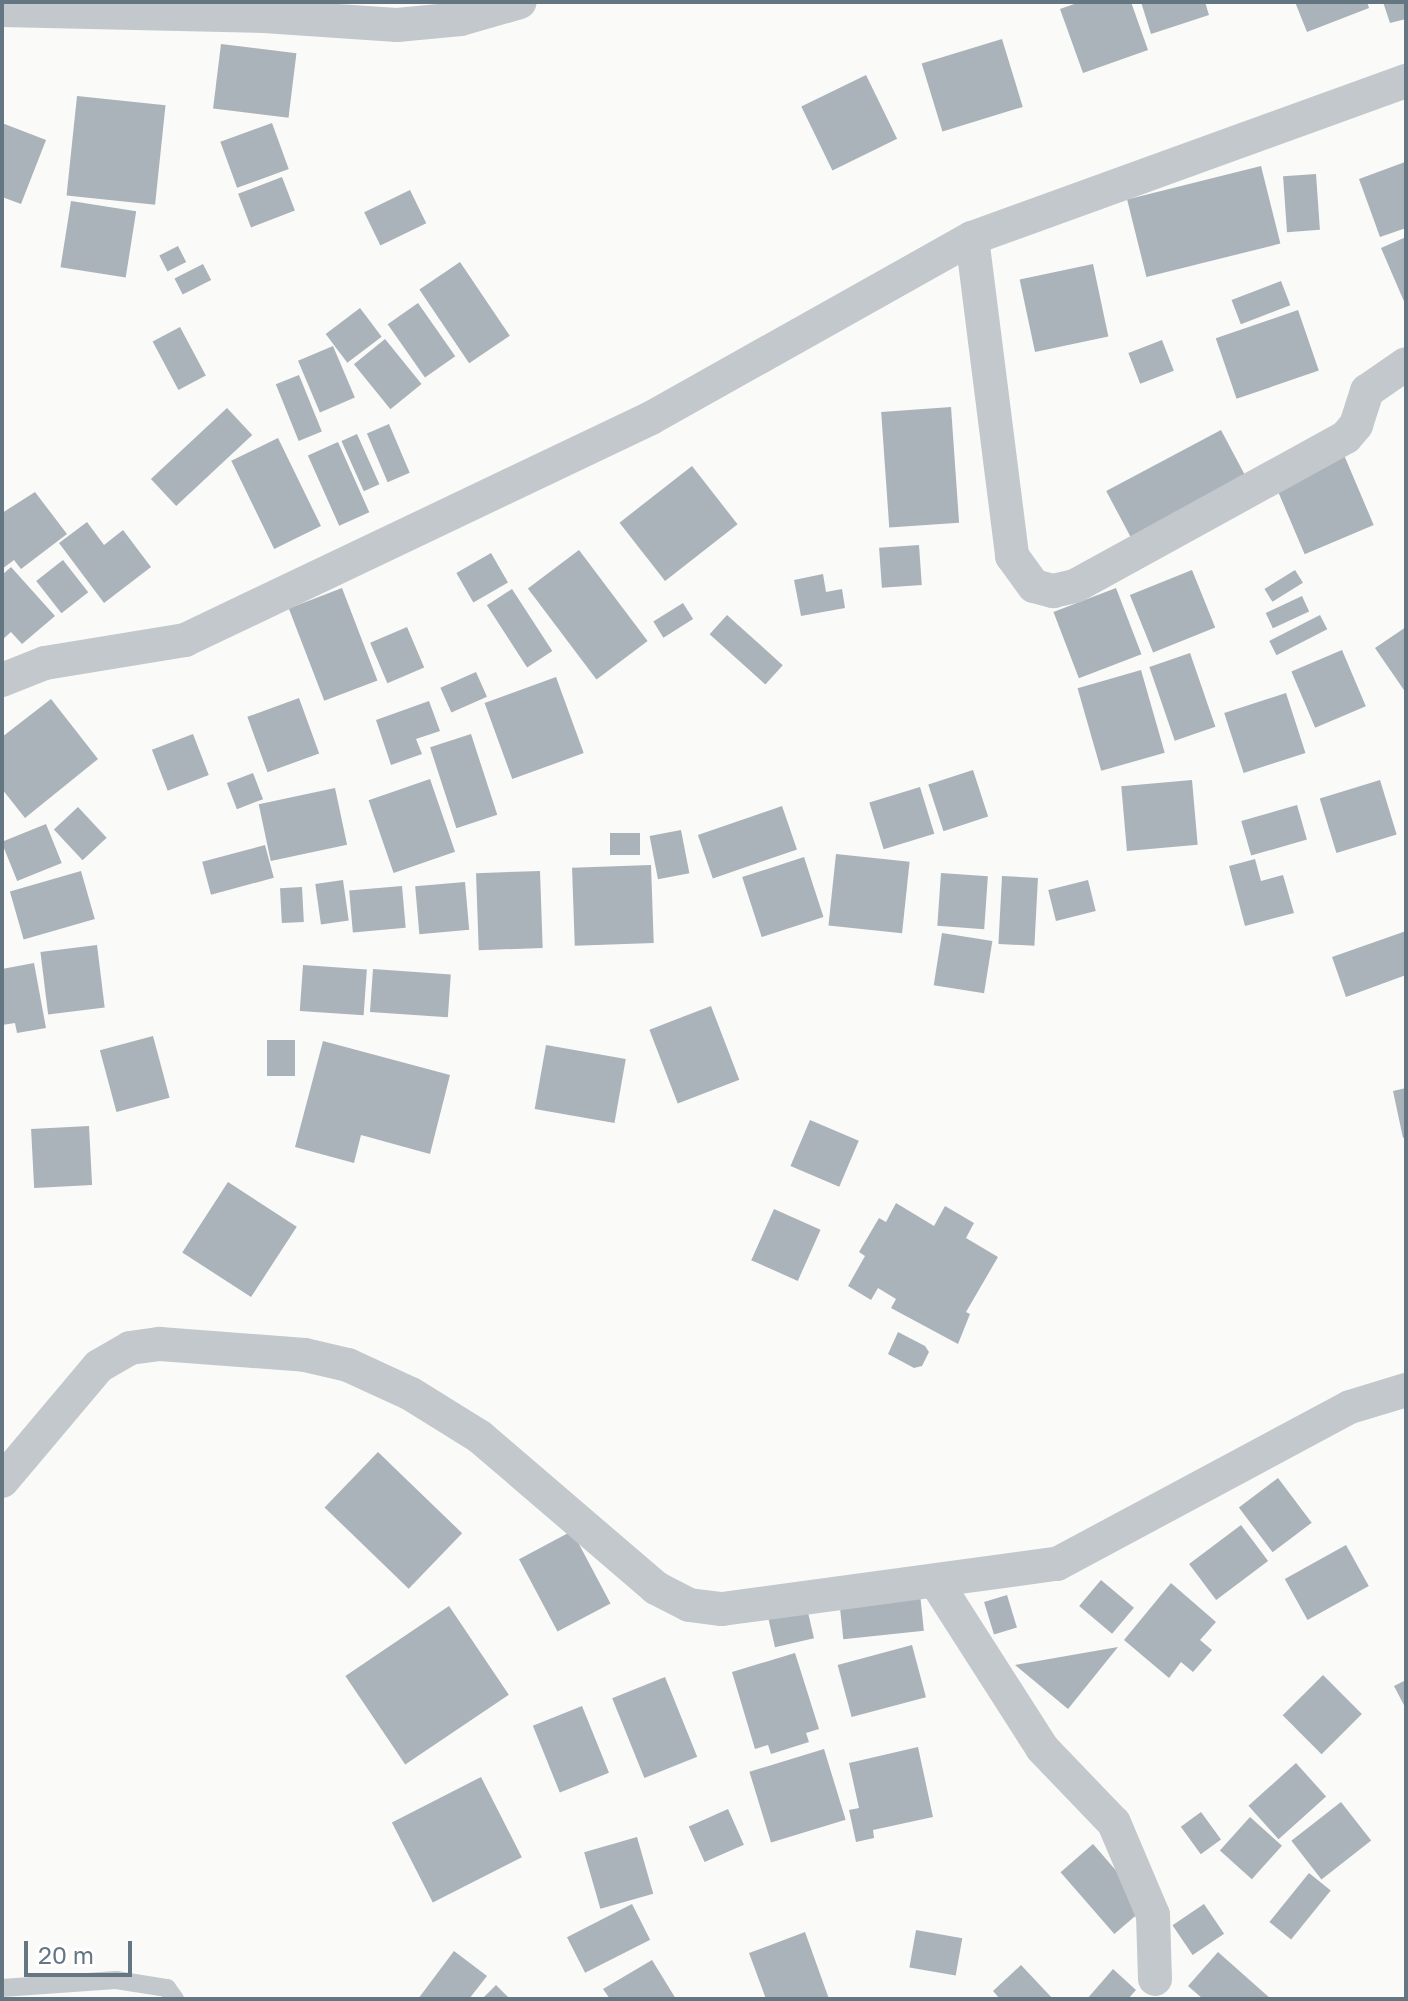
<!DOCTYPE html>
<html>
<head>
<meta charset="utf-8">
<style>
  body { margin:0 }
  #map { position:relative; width:1408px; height:2001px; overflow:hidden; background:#fafaf8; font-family:"Golos Text",sans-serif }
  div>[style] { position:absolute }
  .building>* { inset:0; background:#aab3b9; transform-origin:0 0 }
  .service>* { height:18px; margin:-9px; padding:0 9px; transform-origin:9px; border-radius:9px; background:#c3c8cc }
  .minor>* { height:34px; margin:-17px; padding:0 17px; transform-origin:17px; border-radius:17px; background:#c3c8cc }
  span { translate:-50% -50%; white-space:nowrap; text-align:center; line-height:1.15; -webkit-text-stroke:8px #fff; paint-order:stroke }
  .frame { position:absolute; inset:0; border:4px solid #657683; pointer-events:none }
  .scale { position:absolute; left:24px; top:1941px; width:108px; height:36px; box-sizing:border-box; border:4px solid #657683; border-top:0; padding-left:10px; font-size:24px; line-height:28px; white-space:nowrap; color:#657683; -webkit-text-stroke:6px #fff; paint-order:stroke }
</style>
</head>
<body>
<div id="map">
  <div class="building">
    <i style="clip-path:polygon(1080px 2px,1131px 2px,1148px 50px,1083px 73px,1060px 9px)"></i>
    <i style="clip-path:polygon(1141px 2px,1205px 2px,1209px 15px,1151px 34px)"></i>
    <i style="clip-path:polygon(1295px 2px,1367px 2px,1369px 8px,1307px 32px)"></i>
    <i style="clip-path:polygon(1383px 2px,1406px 2px,1406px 19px,1390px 23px)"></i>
    <i style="left:1002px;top:39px;width:71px;height:84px;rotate:73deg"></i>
    <i style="left:221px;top:44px;width:76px;height:65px;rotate:7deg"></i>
    <i style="left:866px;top:75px;width:71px;height:72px;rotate:64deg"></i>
    <i style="left:77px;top:96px;width:89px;height:100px;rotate:6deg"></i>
    <i style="clip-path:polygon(2px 123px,46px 140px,21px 204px,2px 197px)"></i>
    <i style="left:272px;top:123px;width:49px;height:55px;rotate:70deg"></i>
    <i style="clip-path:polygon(1405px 162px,1406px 228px,1380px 237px,1359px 179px)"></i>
    <i style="left:1261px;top:166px;width:80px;height:138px;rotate:76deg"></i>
    <i style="left:1316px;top:174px;width:56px;height:33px;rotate:86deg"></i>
    <i style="left:282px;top:177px;width:36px;height:47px;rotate:69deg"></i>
    <i style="left:410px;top:190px;width:37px;height:51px;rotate:64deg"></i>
    <i style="left:71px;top:201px;width:66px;height:67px;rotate:9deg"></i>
    <i style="clip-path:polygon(1406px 237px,1406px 306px,1381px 248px)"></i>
    <i style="left:178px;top:246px;width:18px;height:21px;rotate:63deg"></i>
    <i style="left:460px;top:262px;width:89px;height:49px;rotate:56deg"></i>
    <i style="left:203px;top:264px;width:18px;height:32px;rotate:63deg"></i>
    <i style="left:1093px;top:264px;width:74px;height:75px;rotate:78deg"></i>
    <i style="left:1281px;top:281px;width:26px;height:53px;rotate:69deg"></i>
    <i style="left:418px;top:303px;width:65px;height:37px;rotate:55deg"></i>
    <i style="left:360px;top:308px;width:36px;height:43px;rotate:53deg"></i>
    <i style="left:1298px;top:310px;width:64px;height:87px;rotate:71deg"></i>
    <i style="left:180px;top:327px;width:55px;height:31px;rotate:62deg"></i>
    <i style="left:385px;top:339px;width:58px;height:40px;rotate:51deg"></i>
    <i style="left:1162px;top:340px;width:33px;height:36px;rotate:69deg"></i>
    <i style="left:333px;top:346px;width:56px;height:38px;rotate:67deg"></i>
    <i style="left:299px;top:375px;width:61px;height:25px;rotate:68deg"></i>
    <i style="left:951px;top:407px;width:116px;height:70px;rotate:86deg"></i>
    <i style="left:227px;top:408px;width:37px;height:104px;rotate:47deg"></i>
    <i style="left:389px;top:424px;width:53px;height:24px;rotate:67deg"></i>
    <i style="left:1221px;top:430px;width:54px;height:130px;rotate:62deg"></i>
    <i style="left:357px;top:434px;width:55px;height:17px;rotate:66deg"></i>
    <i style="left:278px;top:438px;width:98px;height:52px;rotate:64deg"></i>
    <i style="left:338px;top:442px;width:77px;height:33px;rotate:66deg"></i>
    <i style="left:1344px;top:455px;width:76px;height:75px;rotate:67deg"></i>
    <i style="left:692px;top:466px;width:74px;height:92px;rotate:52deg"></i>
    <i style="clip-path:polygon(35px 492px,67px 534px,21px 569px,14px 560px,2px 569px,2px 513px)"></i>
    <i style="clip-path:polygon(87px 522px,104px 545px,123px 530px,151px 567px,104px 603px,59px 543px)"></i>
    <i style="left:919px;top:545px;width:40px;height:40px;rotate:86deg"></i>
    <i style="left:579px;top:550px;width:114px;height:64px;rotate:53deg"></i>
    <i style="left:491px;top:553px;width:34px;height:40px;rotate:60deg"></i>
    <i style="left:63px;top:560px;width:41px;height:34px;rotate:52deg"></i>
    <i style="clip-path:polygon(11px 567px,55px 616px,22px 644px,11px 632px,2px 640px,2px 575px)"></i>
    <i style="left:1192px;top:570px;width:62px;height:67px;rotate:68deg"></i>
    <i style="left:1295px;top:570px;width:15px;height:36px;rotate:58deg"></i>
    <i style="clip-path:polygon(823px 574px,826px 592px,842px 589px,845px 608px,801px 616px,794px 580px)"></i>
    <i style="left:342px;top:588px;width:99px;height:57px;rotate:69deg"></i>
    <i style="left:1116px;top:588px;width:71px;height:67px;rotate:69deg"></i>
    <i style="left:512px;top:589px;width:74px;height:30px;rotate:57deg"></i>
    <i style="left:1302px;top:596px;width:17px;height:40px;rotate:65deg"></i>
    <i style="left:683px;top:603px;width:19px;height:35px;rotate:58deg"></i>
    <i style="left:727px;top:615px;width:75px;height:26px;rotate:42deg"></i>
    <i style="left:1320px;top:615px;width:16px;height:57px;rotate:63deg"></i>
    <i style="left:407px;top:627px;width:44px;height:40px;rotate:67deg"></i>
    <i style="clip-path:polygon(1406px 627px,1406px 693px,1375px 648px)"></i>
    <i style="left:1342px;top:650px;width:61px;height:55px;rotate:67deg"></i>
    <i style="left:1190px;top:653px;width:78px;height:43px;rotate:71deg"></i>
    <i style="left:1141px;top:670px;width:86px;height:66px;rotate:74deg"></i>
    <i style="left:476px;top:672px;width:27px;height:39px;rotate:66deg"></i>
    <i style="left:556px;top:677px;width:81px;height:76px;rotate:70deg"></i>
    <i style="left:1286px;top:693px;width:63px;height:65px;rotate:72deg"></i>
    <i style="left:299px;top:698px;width:59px;height:55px;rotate:70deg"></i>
    <i style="clip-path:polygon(51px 699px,98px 759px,25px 818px,2px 789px,2px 737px)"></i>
    <i style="clip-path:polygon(429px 701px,440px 731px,416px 739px,422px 754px,391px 765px,376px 720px)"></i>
    <i style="left:193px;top:734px;width:44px;height:44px;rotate:69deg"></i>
    <i style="left:471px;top:734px;width:85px;height:43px;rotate:72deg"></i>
    <i style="left:973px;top:770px;width:49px;height:47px;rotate:72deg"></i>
    <i style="left:253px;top:773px;width:28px;height:28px;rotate:69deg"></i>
    <i style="left:430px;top:779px;width:77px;height:65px;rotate:71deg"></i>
    <i style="left:1192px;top:780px;width:65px;height:71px;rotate:85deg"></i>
    <i style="left:1380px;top:780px;width:57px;height:63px;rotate:73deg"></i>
    <i style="left:920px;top:787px;width:49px;height:53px;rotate:73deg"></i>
    <i style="left:335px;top:788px;width:58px;height:78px;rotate:78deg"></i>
    <i style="left:1297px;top:805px;width:36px;height:58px;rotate:74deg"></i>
    <i style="left:782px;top:806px;width:46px;height:89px;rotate:71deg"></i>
    <i style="left:78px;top:807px;width:42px;height:33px;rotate:47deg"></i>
    <i style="left:46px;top:824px;width:42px;height:48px;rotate:68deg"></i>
    <i style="left:681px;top:830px;width:44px;height:32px;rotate:79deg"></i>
    <i style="left:610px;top:833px;width:30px;height:22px"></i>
    <i style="left:265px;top:845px;width:34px;height:65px;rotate:75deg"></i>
    <i style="left:836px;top:854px;width:74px;height:72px;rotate:6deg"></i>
    <i style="left:804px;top:857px;width:63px;height:65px;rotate:72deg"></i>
    <i style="clip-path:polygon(1255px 859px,1261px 881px,1283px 875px,1294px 913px,1245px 926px,1229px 866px)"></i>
    <i style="left:651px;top:865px;width:78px;height:79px;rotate:88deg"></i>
    <i style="left:81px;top:871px;width:50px;height:74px;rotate:74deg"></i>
    <i style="left:540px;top:871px;width:77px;height:64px;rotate:88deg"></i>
    <i style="left:941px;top:873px;width:47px;height:53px;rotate:4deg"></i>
    <i style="left:1002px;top:876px;width:36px;height:68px;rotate:3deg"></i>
    <i style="left:343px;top:880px;width:41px;height:28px;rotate:82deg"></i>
    <i style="left:1088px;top:880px;width:32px;height:41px;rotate:76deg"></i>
    <i style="left:465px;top:882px;width:48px;height:50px;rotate:85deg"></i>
    <i style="left:402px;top:886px;width:42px;height:53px;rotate:85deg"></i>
    <i style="left:302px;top:887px;width:35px;height:22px;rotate:87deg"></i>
    <i style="clip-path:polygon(1406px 931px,1406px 975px,1346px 997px,1332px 957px)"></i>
    <i style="left:942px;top:933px;width:51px;height:53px;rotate:9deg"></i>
    <i style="left:97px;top:945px;width:63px;height:57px;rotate:83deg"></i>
    <i style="clip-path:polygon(34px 963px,46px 1028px,17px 1033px,15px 1023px,2px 1025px,2px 969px)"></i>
    <i style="left:303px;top:965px;width:64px;height:46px;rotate:4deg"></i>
    <i style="left:373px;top:969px;width:78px;height:43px;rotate:4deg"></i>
    <i style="left:711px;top:1006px;width:79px;height:66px;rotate:69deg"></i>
    <i style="left:153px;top:1036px;width:64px;height:55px;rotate:75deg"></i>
    <i style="left:267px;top:1040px;width:28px;height:36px"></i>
    <i style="clip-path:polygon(323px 1041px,450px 1075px,430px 1154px,361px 1135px,354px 1163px,295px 1147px)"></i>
    <i style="left:546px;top:1045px;width:81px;height:65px;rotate:10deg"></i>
    <i style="clip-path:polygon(1406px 1088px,1406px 1137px,1403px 1138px,1393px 1091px)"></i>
    <i style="left:810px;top:1120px;width:53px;height:50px;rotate:23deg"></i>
    <i style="left:89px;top:1126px;width:59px;height:58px;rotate:87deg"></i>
    <i style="left:228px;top:1182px;width:82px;height:84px;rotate:33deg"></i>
    <i style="clip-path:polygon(896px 1203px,934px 1226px,945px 1206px,974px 1223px,966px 1238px,998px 1257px,966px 1312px,970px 1314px,958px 1344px,891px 1308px,896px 1299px,878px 1288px,871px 1300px,848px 1286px,865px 1256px,859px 1252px,879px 1218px,886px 1222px)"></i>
    <i style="left:774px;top:1209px;width:51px;height:56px;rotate:24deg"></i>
    <i style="clip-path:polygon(898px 1332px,925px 1346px,929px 1352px,922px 1366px,914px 1368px,888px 1354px)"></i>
    <i style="left:378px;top:1452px;width:117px;height:77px;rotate:44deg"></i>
    <i style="left:1278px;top:1478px;width:56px;height:49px;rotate:53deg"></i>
    <i style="left:1241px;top:1525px;width:45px;height:65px;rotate:53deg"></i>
    <i style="left:572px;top:1531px;width:82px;height:60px;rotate:62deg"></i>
    <i style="left:1346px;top:1545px;width:47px;height:70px;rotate:61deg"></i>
    <i style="left:1101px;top:1580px;width:43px;height:34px;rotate:40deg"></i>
    <i style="clip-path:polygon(1171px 1583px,1216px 1622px,1200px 1640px,1212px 1650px,1193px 1672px,1181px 1662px,1169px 1678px,1124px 1640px)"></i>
    <i style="left:920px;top:1594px;width:37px;height:81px;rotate:84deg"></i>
    <i style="left:1007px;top:1595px;width:34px;height:24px;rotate:73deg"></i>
    <i style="left:449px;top:1606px;width:107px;height:125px;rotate:56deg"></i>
    <i style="left:807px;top:1608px;width:31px;height:40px;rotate:77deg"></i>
    <i style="left:912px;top:1645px;width:54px;height:77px;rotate:75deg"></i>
    <i style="clip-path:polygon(1118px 1647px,1068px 1709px,1015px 1665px)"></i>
    <i style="clip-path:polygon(795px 1653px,819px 1729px,806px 1733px,809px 1742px,771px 1754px,768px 1745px,755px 1749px,732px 1672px)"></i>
    <i style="left:1323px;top:1675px;width:55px;height:57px;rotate:45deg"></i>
    <i style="left:665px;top:1677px;width:86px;height:57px;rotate:68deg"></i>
    <i style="clip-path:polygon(1406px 1680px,1406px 1709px,1394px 1686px)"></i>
    <i style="left:582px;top:1706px;width:72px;height:53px;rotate:68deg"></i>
    <i style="clip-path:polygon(918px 1747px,933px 1817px,873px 1830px,874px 1838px,856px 1842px,849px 1810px,859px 1808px,849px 1763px)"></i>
    <i style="left:824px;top:1749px;width:74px;height:78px;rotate:73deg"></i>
    <i style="left:1296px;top:1763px;width:45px;height:64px;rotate:48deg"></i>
    <i style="left:481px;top:1777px;width:90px;height:100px;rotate:63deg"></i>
    <i style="left:1341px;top:1802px;width:49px;height:63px;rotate:52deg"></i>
    <i style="left:728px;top:1809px;width:39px;height:43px;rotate:66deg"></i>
    <i style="left:1201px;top:1812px;width:34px;height:25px;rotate:54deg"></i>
    <i style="left:1250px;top:1817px;width:43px;height:45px;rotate:42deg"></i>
    <i style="left:637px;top:1837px;width:59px;height:55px;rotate:74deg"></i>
    <i style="left:1093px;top:1844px;width:82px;height:43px;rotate:49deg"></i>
    <i style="left:1309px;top:1873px;width:28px;height:63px;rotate:39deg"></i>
    <i style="left:632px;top:1904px;width:40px;height:73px;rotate:63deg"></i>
    <i style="left:1204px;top:1904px;width:36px;height:38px;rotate:56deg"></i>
    <i style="left:916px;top:1930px;width:47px;height:38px;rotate:10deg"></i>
    <i style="clip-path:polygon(805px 1932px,829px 1999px,766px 1999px,749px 1953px)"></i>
    <i style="clip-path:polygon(454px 1951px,487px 1976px,469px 1999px,418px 1999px)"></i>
    <i style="clip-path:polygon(1218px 1952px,1271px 1999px,1203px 1999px,1188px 1986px)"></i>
    <i style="clip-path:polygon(652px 1960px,676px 1999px,610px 1999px,603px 1989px)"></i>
    <i style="clip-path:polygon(1021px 1965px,1053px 1999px,1000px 1999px,993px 1991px)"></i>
    <i style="clip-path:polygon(1113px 1969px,1136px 1990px,1128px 1999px,1087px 1999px)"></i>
    <i style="clip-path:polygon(496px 1985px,510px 1999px,482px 1999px)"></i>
  </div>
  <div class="service">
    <i style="left:2px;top:1988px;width:114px;rotate:-4deg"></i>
    <i style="left:116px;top:1980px;width:52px;rotate:8.9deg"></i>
    <i style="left:167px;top:1988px;width:14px;rotate:54deg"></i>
  </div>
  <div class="minor">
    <i style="left:2px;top:10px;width:262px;rotate:1.3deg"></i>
    <i style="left:264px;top:16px;width:133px;rotate:3.9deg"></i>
    <i style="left:397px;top:25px;width:64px;rotate:-5.4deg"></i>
    <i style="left:461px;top:19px;width:61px;rotate:-16.1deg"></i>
    <i style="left:972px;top:238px;width:321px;rotate:82.8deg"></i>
    <i style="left:1012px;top:556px;width:37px;rotate:54deg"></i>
    <i style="left:1034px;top:586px;width:20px;rotate:15deg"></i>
    <i style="left:1053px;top:591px;width:23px;rotate:-13deg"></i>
    <i style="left:1075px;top:586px;width:309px;rotate:-28.8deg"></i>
    <i style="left:1346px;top:437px;width:16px;rotate:-50deg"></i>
    <i style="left:1356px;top:425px;width:36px;rotate:-72deg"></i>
    <i style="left:1367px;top:391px;width:47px;rotate:-34.7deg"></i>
    <i style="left:2px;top:680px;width:46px;rotate:-21.6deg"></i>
    <i style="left:45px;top:663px;width:142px;rotate:-9.3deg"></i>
    <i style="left:185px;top:640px;width:516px;rotate:-25.47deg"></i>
    <i style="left:651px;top:418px;width:368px;rotate:-29.3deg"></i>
    <i style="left:972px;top:238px;width:462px;rotate:-19.9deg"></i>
    <i style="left:2px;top:1481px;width:150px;rotate:-49.9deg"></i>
    <i style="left:99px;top:1366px;width:36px;rotate:-30deg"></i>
    <i style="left:130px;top:1348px;width:30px;rotate:-8deg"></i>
    <i style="left:160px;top:1344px;width:145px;rotate:4.3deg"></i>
    <i style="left:305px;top:1355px;width:44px;rotate:13.1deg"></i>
    <i style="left:348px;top:1365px;width:69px;rotate:24.7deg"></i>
    <i style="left:411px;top:1394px;width:81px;rotate:31.9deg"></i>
    <i style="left:480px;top:1437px;width:232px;rotate:40.6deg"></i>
    <i style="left:656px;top:1588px;width:37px;rotate:27deg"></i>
    <i style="left:689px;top:1605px;width:33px;rotate:7deg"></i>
    <i style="left:722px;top:1609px;width:338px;rotate:-7.7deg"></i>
    <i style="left:1057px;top:1564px;width:332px;rotate:-28.2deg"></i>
    <i style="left:1350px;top:1407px;width:59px;rotate:-16.9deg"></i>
    <i style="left:936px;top:1582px;width:197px;rotate:57.4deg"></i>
    <i style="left:1042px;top:1748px;width:104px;rotate:46.2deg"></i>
    <i style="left:1114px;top:1823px;width:100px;rotate:67deg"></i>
    <i style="left:1153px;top:1915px;width:64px;rotate:88.2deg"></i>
  </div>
  <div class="frame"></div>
  <div class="scale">20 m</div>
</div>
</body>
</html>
